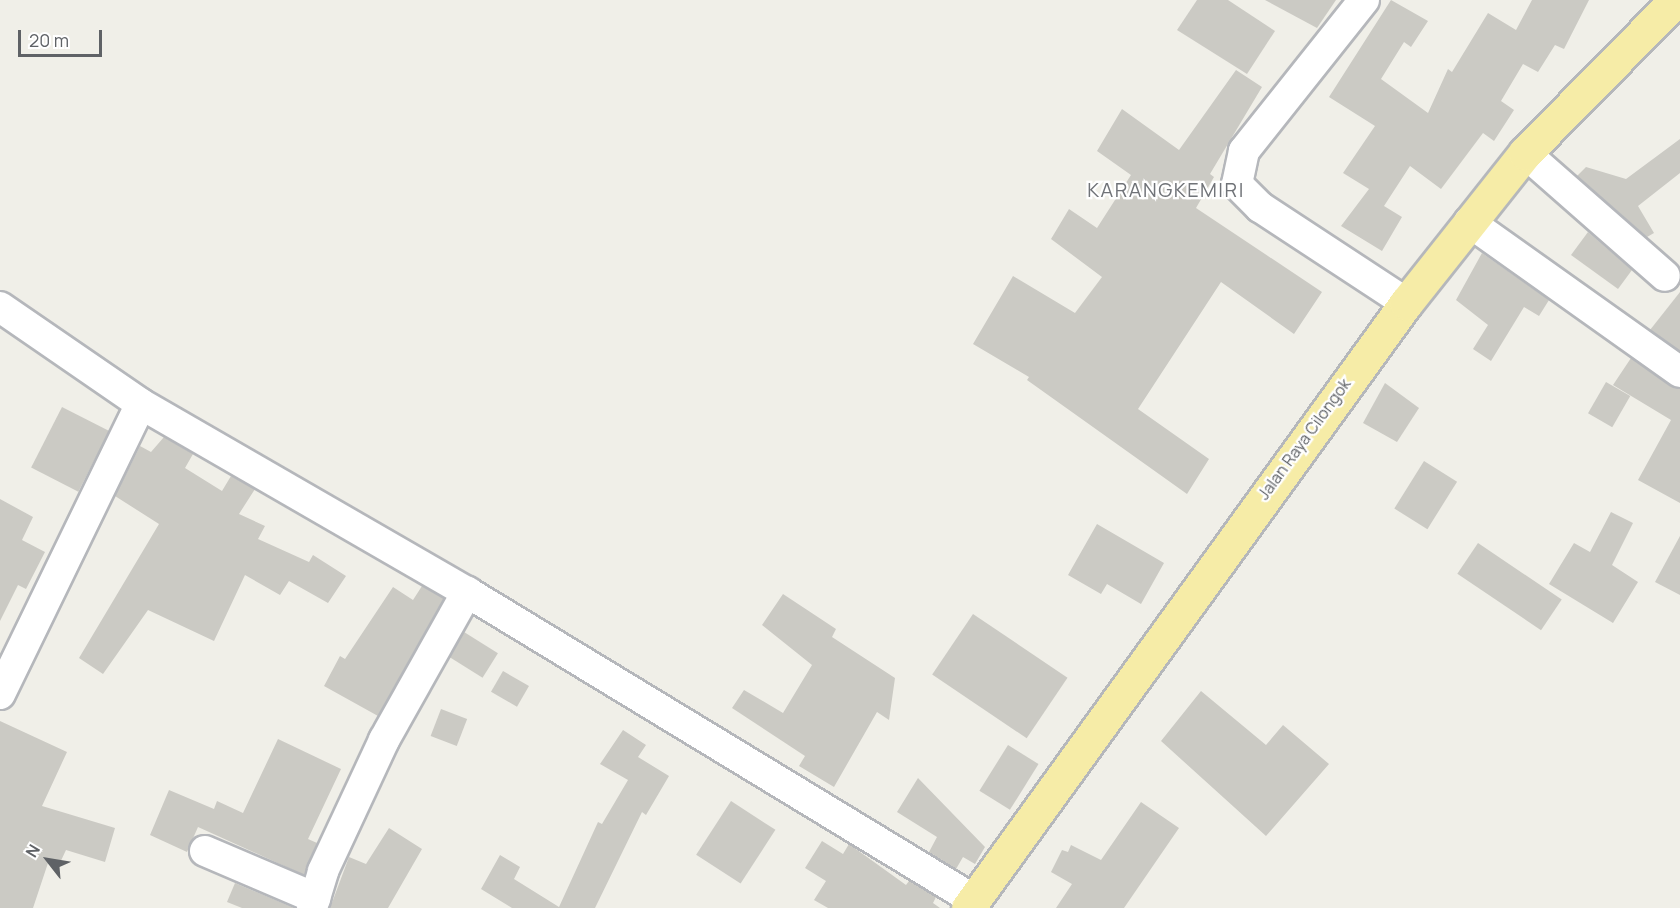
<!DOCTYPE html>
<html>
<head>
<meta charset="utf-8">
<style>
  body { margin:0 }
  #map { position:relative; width:1680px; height:908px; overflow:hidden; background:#f0efe8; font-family:Manrope,sans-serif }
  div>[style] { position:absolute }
  .building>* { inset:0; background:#cbcac4; transform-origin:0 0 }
  .roads { filter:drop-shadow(2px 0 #b5b7bb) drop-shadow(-2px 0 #b5b7bb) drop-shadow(0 2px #b5b7bb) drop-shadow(0 -2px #b5b7bb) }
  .minor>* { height:30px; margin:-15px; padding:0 15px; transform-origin:15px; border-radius:15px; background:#fff }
  .trunk>* { height:33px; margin:-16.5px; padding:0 16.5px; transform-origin:16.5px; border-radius:16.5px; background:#f6eca7 }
  span { translate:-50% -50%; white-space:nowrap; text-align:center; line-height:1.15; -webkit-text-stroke:4.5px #fff; paint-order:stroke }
  .street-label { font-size:16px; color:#5f6266 }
  .quarter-label { font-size:20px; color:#707378; letter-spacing:1.5px }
  .north { position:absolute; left:18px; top:830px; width:60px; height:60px; -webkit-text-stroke:4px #fff; paint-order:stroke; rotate:301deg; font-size:16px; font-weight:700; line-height:24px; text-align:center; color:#5f6266 }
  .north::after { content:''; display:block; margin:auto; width:21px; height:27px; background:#5f6266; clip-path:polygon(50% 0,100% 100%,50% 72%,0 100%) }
  .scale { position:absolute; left:18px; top:30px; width:84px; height:27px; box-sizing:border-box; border:3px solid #5f6266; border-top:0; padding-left:8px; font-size:18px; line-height:21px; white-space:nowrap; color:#5f6266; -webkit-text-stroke:4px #fff; paint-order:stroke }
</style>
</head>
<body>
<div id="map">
  <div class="building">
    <i style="clip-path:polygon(1197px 0,1228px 0,1275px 31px,1247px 74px,1177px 30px)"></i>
    <i style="clip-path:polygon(1265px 0,1336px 0,1317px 28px)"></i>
    <i style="clip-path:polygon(1391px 0,1428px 21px,1411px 47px,1404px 42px,1381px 79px,1428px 113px,1448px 69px,1452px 72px,1488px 13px,1516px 30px,1532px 0,1589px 0,1564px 49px,1555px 45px,1538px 72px,1523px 64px,1501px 101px,1514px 110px,1494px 141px,1483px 133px,1441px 189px,1410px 166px,1384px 206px,1402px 217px,1382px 251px,1341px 226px,1369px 189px,1343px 173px,1375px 126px,1329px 97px)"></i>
    <i style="clip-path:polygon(1236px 70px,1262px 87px,1210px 174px,1214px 177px,1196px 208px,1322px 292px,1294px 334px,1221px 282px,1138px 409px,1209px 459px,1187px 494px,1027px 380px,1029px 377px,973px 344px,1013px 276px,1075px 313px,1102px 277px,1051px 239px,1069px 209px,1097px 228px,1131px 175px,1097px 151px,1122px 109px,1179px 150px)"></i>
    <i style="clip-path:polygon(1680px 139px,1680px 173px,1638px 206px,1654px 233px,1647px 237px,1577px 176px,1586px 167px,1626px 179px)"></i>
    <i style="clip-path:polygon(1588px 232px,1632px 270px,1618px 289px,1571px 255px)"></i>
    <i style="clip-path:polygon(1482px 253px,1549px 300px,1539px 316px,1524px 307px,1491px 361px,1473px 349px,1488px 325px,1456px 300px)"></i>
    <i style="clip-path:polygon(1680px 292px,1680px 351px,1650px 330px)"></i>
    <i style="clip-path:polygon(1631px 358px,1680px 389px,1680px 503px,1638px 480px,1671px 420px,1613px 385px)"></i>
    <i style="left:1606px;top:382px;width:28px;height:36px;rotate:30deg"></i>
    <i style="clip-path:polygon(1385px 383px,1419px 408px,1397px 442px,1363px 423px)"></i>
    <i style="left:62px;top:407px;width:53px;height:68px;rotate:27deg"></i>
    <i style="clip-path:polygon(164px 437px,193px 454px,185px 468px,222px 491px,231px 476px,255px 489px,239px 514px,265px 526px,258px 539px,309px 562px,313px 555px,346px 576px,328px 603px,289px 581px,280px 595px,245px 575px,214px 641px,148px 610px,103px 674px,79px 658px,159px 524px,115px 496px,140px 446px,151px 452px)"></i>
    <i style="left:1424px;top:461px;width:39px;height:56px;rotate:32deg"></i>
    <i style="clip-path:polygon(0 499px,33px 517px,22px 540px,45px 552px,26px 589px,18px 585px,0 621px)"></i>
    <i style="clip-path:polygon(1611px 512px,1633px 523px,1612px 565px,1638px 582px,1613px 623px,1549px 584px,1574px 543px,1590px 552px)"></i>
    <i style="clip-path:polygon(1097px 524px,1164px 563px,1141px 604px,1107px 584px,1101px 594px,1068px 575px)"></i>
    <i style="clip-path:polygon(1680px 536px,1680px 595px,1655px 582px)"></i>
    <i style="left:1478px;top:543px;width:101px;height:37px;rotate:34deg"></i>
    <i style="clip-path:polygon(422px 586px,444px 598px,378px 716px,324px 686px,340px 656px,345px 659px,393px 587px,413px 600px)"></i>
    <i style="clip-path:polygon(783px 594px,836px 629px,832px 637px,895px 678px,889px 720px,877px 712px,834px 787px,799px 766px,805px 756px,732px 708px,744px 690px,783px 713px,812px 665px,762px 625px)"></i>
    <i style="left:973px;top:614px;width:114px;height:73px;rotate:34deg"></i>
    <i style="left:464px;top:632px;width:40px;height:29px;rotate:32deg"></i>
    <i style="left:503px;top:671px;width:30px;height:24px;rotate:30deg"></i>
    <i style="clip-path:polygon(1201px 691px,1266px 745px,1283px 725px,1329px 764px,1266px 836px,1161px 741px)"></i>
    <i style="left:441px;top:709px;width:28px;height:29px;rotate:21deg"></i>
    <i style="clip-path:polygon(0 721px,67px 752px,42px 806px,115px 828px,105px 862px,66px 850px,58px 867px,48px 863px,33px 908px,0 908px)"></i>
    <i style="clip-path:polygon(623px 730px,646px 745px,638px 757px,669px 776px,646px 815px,642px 812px,595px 908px,512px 908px,481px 889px,500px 855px,520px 867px,514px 879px,559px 907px,598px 822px,602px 824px,628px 780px,600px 764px)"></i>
    <i style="clip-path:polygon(278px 739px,341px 769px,308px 839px,317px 843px,304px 875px,198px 827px,187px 852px,150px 835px,169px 790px,214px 809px,217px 801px,243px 813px)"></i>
    <i style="left:1008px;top:745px;width:36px;height:54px;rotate:32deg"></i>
    <i style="clip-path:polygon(918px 778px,985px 847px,975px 864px,963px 857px,956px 869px,929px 852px,937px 837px,897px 812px)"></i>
    <i style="left:731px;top:801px;width:53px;height:64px;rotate:33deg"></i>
    <i style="clip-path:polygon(1141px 802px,1179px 828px,1124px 908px,1056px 908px,1072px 884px,1051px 872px,1062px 850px,1068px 852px,1071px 845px,1101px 860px)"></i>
    <i style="clip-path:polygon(389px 828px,422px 849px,388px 908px,330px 908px,349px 857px,366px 864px)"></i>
    <i style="clip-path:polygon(822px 841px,843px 854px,849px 844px,906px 885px,909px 881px,936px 897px,933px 903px,940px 908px,828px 908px,814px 900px,826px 881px,805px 868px)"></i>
    <i style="clip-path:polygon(235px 883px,294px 908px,242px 908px,227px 902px)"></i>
  </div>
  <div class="roads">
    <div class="minor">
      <i style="left:1364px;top:0;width:193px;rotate:128.5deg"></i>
      <i style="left:1244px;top:151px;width:34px;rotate:102deg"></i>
      <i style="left:1237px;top:184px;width:33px;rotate:45deg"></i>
      <i style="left:1260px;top:207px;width:175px;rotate:33.3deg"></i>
      <i style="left:1525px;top:153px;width:186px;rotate:41.3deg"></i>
      <i style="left:1469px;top:222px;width:259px;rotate:35.4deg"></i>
      <i style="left:0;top:307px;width:171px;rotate:34.5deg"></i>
      <i style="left:0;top:694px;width:322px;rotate:-64.1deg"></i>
      <i style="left:141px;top:404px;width:376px;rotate:30deg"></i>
      <i style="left:467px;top:592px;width:593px;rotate:31.28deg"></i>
      <i style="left:205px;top:851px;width:120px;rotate:23.1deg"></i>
      <i style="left:312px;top:908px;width:39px;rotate:-73deg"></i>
      <i style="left:323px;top:871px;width:145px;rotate:-65deg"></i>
      <i style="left:384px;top:740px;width:170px;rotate:-60.7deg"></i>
    </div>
    <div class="trunk">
      <i style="left:968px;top:908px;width:747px;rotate:-54.1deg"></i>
      <i style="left:1406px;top:303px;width:191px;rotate:-51.6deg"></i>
      <i style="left:1525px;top:153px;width:215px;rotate:-45.4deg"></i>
    </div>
  </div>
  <div class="street-label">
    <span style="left:1304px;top:439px;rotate:-54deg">Jalan Raya Cilongok</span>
  </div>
  <div class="quarter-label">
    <span style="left:1166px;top:189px">KARANGKEMIRI</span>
  </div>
  <div class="north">N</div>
  <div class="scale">20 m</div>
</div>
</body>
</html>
